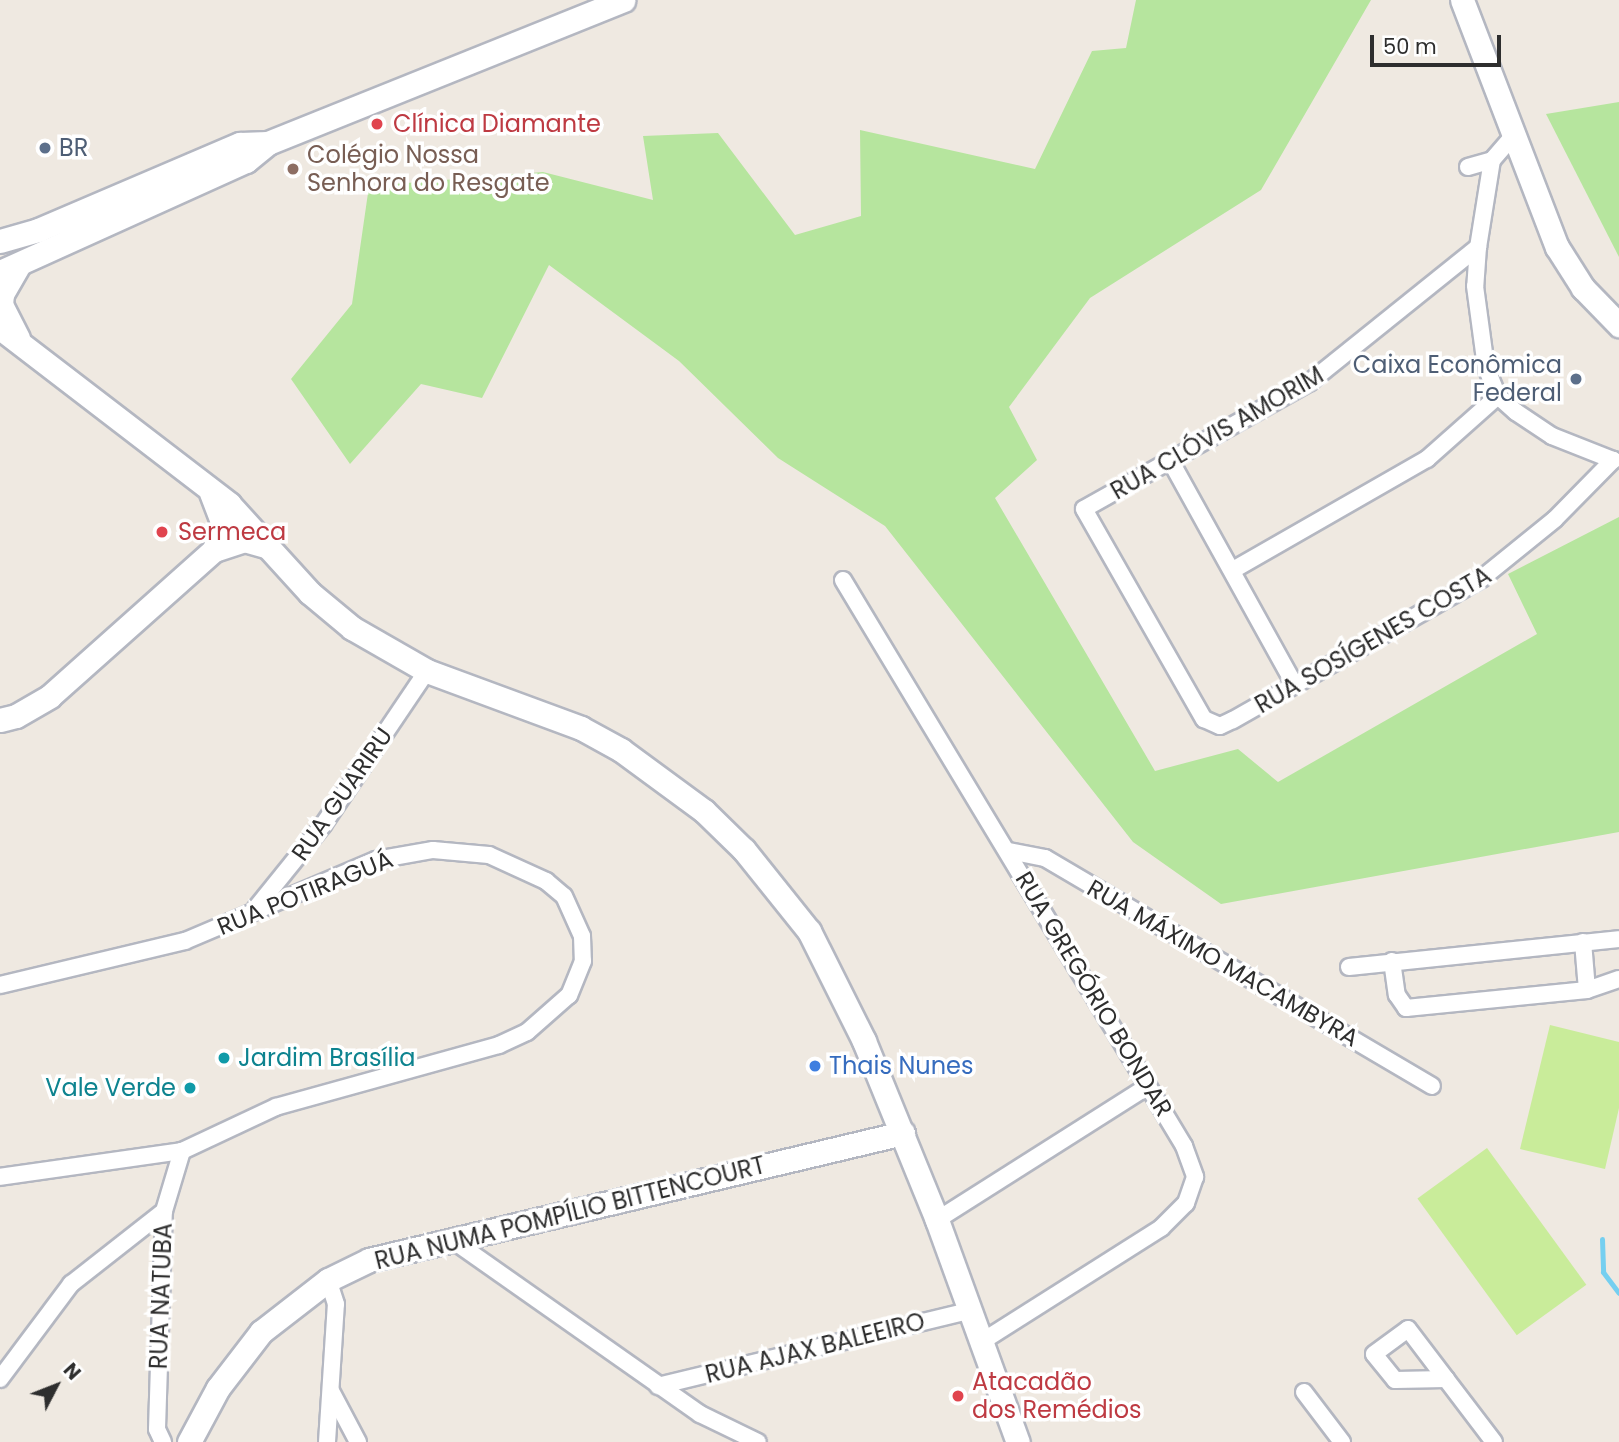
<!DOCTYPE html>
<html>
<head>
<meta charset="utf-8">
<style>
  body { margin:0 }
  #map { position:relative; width:1619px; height:1442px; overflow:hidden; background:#efe9e1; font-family:Poppins,sans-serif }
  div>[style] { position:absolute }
  .green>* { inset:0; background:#b6e59e }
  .pitch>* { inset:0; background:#c9ec9a; transform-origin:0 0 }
  .stream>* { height:5px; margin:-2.5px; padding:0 2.5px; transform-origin:2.5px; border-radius:2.5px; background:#75cff0 }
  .roads { filter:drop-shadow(2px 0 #b4b7c1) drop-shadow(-2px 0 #b4b7c1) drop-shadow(0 2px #b4b7c1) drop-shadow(0 -2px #b4b7c1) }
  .street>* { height:16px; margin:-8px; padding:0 8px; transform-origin:8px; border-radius:8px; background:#fff }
  .secondary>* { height:23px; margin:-11.5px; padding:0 11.5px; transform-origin:11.5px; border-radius:11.5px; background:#fff }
  .dots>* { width:19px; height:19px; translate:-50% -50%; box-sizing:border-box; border:4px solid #fff; border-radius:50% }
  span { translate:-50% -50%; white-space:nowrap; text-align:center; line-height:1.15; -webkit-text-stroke:7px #fff; paint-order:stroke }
  .health-label { font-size:24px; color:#be3a42 }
  .left { translate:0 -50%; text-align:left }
  .service-label { font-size:24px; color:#4e5e75 }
  .right { translate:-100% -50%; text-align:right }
  .education-label { font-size:24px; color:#785e54 }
  .street-label { font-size:24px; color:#2e2e2e }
  .culture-label { font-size:24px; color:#0d838f }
  .shop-label { font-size:24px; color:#366cbe }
  .north { position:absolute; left:21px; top:1351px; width:70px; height:70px; -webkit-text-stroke:5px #fff; paint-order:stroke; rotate:48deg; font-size:19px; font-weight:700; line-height:28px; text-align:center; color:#2e2e2e }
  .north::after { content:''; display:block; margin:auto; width:24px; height:32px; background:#2e2e2e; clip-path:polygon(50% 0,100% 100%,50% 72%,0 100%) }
  .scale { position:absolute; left:1370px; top:35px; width:131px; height:32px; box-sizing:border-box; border:4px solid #2e2e2e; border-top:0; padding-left:9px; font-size:21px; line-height:24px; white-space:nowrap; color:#2e2e2e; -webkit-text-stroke:5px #fff; paint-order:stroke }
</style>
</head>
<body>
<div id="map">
  <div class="green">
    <i style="clip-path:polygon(1136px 0,1371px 0,1261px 190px,1090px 298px,1009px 407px,1037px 460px,995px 498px,1155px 771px,1238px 749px,1278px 782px,1537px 634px,1508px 574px,1619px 517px,1619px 832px,1221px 904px,1133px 842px,885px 526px,778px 458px,679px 361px,549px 265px,482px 398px,421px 384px,350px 464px,291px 379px,352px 304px,369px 186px,543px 172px,653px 200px,643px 136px,718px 133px,795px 235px,861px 216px,860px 130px,1035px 169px,1092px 51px,1126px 48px)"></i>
    <i style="clip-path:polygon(1619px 102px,1619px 257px,1546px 114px)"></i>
  </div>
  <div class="pitch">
    <i style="clip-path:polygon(1550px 1025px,1619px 1042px,1619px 1108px,1605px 1169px,1520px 1149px)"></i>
    <i style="left:1487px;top:1148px;width:169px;height:86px;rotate:54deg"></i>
  </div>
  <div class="stream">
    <i style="left:1602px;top:1239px;width:33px;rotate:88deg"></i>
    <i style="left:1603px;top:1272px;width:26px;rotate:53deg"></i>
  </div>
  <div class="roads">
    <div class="street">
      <i style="left:1513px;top:136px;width:32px;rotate:131deg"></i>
      <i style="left:1492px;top:160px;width:88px;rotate:99.1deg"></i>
      <i style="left:1478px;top:247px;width:39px;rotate:94deg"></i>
      <i style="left:1475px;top:286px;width:82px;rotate:82.3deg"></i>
      <i style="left:1486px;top:367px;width:31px;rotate:68deg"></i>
      <i style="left:1498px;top:396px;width:24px;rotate:42deg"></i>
      <i style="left:1516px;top:412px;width:43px;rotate:33.7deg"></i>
      <i style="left:1552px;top:436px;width:66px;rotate:21.5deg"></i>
      <i style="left:1468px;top:167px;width:25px;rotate:-16deg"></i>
      <i style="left:1478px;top:247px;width:216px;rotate:141.2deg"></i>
      <i style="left:1310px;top:382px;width:259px;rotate:150.7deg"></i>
      <i style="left:1084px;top:509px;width:242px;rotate:60.3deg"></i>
      <i style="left:1204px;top:719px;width:17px;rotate:24deg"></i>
      <i style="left:1220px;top:726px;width:14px;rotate:-25deg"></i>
      <i style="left:1233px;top:720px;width:285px;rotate:-29.6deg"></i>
      <i style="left:1481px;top:579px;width:95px;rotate:-39deg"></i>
      <i style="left:1555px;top:519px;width:83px;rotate:-45.5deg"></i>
      <i style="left:1170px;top:460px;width:256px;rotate:61deg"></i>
      <i style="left:1233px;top:570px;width:224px;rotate:-29.8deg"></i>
      <i style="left:1427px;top:459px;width:95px;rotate:-41.6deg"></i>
      <i style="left:843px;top:580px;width:661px;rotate:58.93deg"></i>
      <i style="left:1184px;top:1146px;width:33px;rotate:70deg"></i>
      <i style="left:1195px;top:1177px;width:28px;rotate:109deg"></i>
      <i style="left:1186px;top:1203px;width:35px;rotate:135deg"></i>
      <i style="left:1161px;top:1228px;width:211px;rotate:147.6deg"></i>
      <i style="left:1009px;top:851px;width:37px;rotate:11deg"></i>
      <i style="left:1045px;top:858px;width:449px;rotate:30.5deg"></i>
      <i style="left:256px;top:908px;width:107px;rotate:-51.1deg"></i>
      <i style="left:323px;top:825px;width:186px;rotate:-56deg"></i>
      <i style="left:1583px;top:942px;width:48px;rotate:85.2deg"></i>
      <i style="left:1392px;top:961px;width:34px;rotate:82deg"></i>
      <i style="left:1397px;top:995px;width:16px;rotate:55deg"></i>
      <i style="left:1406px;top:1008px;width:182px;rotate:-5.7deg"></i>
      <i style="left:1587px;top:990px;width:34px;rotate:-19deg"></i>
      <i style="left:1349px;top:967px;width:271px;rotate:-5.9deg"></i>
      <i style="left:0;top:985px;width:190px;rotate:-13.4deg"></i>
      <i style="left:185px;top:941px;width:207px;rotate:-23deg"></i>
      <i style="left:376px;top:860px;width:58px;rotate:-10deg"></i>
      <i style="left:433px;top:850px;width:56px;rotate:5.1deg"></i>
      <i style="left:489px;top:855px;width:63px;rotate:24.5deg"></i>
      <i style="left:546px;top:881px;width:23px;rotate:40deg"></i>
      <i style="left:564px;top:896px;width:44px;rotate:65.8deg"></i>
      <i style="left:582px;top:936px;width:25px;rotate:88deg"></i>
      <i style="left:583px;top:961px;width:37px;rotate:112deg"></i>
      <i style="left:569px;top:995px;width:56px;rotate:138.6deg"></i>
      <i style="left:527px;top:1032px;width:31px;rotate:155deg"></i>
      <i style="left:499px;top:1045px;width:231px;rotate:164.5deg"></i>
      <i style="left:276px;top:1107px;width:104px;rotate:154.9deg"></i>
      <i style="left:182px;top:1151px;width:184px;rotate:171.9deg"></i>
      <i style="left:937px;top:1220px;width:250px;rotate:-32.4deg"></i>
      <i style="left:451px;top:1239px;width:304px;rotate:35.1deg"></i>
      <i style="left:700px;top:1414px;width:64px;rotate:25.8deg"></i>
      <i style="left:1408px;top:1329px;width:63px;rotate:52.8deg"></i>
      <i style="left:1446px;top:1379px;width:51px;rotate:178.9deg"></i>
      <i style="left:1395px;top:1380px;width:33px;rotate:-129deg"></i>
      <i style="left:1374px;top:1354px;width:42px;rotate:-36.3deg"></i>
      <i style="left:0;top:1379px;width:119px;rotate:-53.2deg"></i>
      <i style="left:71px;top:1284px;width:118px;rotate:-38.1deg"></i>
      <i style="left:1446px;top:1379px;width:79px;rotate:52.7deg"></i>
      <i style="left:658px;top:1386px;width:323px;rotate:-13.6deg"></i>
      <i style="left:331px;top:1391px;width:58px;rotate:62.1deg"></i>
      <i style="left:1304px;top:1392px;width:63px;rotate:52.8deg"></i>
      <i style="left:163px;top:1442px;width:14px;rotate:-115deg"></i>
      <i style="left:157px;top:1429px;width:218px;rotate:-88.2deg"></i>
      <i style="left:164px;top:1211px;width:63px;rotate:-73.3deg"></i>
      <i style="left:327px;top:1442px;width:138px;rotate:-86.3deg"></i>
      <i style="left:336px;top:1304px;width:25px;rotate:-108deg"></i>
    </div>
    <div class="secondary">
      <i style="left:1462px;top:0;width:265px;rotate:69deg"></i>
      <i style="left:1557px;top:247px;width:49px;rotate:57.6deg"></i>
      <i style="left:1583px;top:288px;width:52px;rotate:45.8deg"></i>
      <i style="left:0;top:241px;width:40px;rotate:-16deg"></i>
      <i style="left:38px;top:230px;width:220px;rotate:-23.1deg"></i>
      <i style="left:240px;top:144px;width:28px;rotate:-2deg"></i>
      <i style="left:0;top:272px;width:270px;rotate:-24.3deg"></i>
      <i style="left:246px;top:161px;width:28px;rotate:-39deg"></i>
      <i style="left:268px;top:143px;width:383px;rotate:-21.9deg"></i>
      <i style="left:0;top:328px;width:289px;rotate:37.5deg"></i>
      <i style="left:229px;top:504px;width:120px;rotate:47.7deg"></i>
      <i style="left:310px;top:593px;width:55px;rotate:39.8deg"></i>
      <i style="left:352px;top:628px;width:86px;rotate:29.8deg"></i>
      <i style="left:427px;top:671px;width:164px;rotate:20.3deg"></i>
      <i style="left:581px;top:728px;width:46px;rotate:28.8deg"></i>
      <i style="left:621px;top:750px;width:103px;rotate:36.3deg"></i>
      <i style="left:704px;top:811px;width:56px;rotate:44.3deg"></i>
      <i style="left:744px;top:850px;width:104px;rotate:51.3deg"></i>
      <i style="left:809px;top:931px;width:123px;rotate:63.4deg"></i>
      <i style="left:864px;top:1041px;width:193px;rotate:67.8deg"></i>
      <i style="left:937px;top:1220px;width:236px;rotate:70deg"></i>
      <i style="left:18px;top:338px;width:37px;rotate:-117deg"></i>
      <i style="left:1px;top:305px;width:11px;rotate:-85deg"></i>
      <i style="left:2px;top:294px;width:32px;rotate:-60deg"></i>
      <i style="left:211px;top:493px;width:31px;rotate:69deg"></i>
      <i style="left:222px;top:522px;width:29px;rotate:106deg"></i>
      <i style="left:0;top:720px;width:16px;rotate:-14deg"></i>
      <i style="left:16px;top:716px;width:39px;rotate:-30deg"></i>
      <i style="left:50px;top:696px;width:220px;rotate:-41.7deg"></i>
      <i style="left:214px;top:550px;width:32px;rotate:-18deg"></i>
      <i style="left:244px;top:540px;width:22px;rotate:16deg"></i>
      <i style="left:189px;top:1442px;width:61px;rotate:-61.8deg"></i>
      <i style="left:218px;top:1388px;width:71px;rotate:-52.5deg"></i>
      <i style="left:261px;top:1332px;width:85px;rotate:-37.8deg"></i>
      <i style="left:328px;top:1280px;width:46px;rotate:-26deg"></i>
      <i style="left:369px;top:1260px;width:549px;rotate:-13.38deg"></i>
    </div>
  </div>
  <div class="dots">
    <i style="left:377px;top:124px;background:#e0444e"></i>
    <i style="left:45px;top:148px;background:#5c6f8a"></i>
    <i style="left:293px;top:169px;background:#8d6e63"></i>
    <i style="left:1576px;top:379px;background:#5c6f8a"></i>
    <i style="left:162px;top:532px;background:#e0444e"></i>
    <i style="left:224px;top:1058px;background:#0f9aa8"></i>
    <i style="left:815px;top:1066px;background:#3f7fe0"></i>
    <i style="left:190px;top:1088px;background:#0f9aa8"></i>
    <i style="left:958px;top:1396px;background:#e0444e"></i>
  </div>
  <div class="health-label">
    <span class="left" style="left:393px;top:124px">Clínica Diamante</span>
    <span class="left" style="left:178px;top:532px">Sermeca</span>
    <span class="left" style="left:972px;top:1396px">Atacadão<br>dos Remédios</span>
  </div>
  <div class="service-label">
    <span class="left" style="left:59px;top:148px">BR</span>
    <span class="right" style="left:1562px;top:379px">Caixa Econômica<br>Federal</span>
  </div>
  <div class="education-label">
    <span class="left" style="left:307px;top:169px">Colégio Nossa<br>Senhora do Resgate</span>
  </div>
  <div class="street-label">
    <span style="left:1217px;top:433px;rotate:-30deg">RUA CLÓVIS AMORIM</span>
    <span style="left:1373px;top:640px;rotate:-30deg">RUA SOSÍGENES COSTA</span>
    <span style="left:342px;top:794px;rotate:-55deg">RUA GUARIRU</span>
    <span style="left:305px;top:893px;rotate:-22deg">RUA POTIRAGUÁ</span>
    <span style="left:1223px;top:963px;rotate:30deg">RUA MÁXIMO MACAMBYRA</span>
    <span style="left:1094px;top:994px;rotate:59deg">RUA GREGÓRIO BONDAR</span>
    <span style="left:570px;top:1213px;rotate:-14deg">RUA NUMA POMPÍLIO BITTENCOURT</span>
    <span style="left:161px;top:1296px;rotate:-88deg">RUA NATUBA</span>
    <span style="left:815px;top:1348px;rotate:-14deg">RUA AJAX BALEEIRO</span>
  </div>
  <div class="culture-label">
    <span class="left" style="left:238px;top:1058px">Jardim Brasília</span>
    <span class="right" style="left:176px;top:1088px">Vale Verde</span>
  </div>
  <div class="shop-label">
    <span class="left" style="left:829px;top:1066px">Thais Nunes</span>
  </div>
  <div class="north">N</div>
  <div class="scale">50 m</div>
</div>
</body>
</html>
